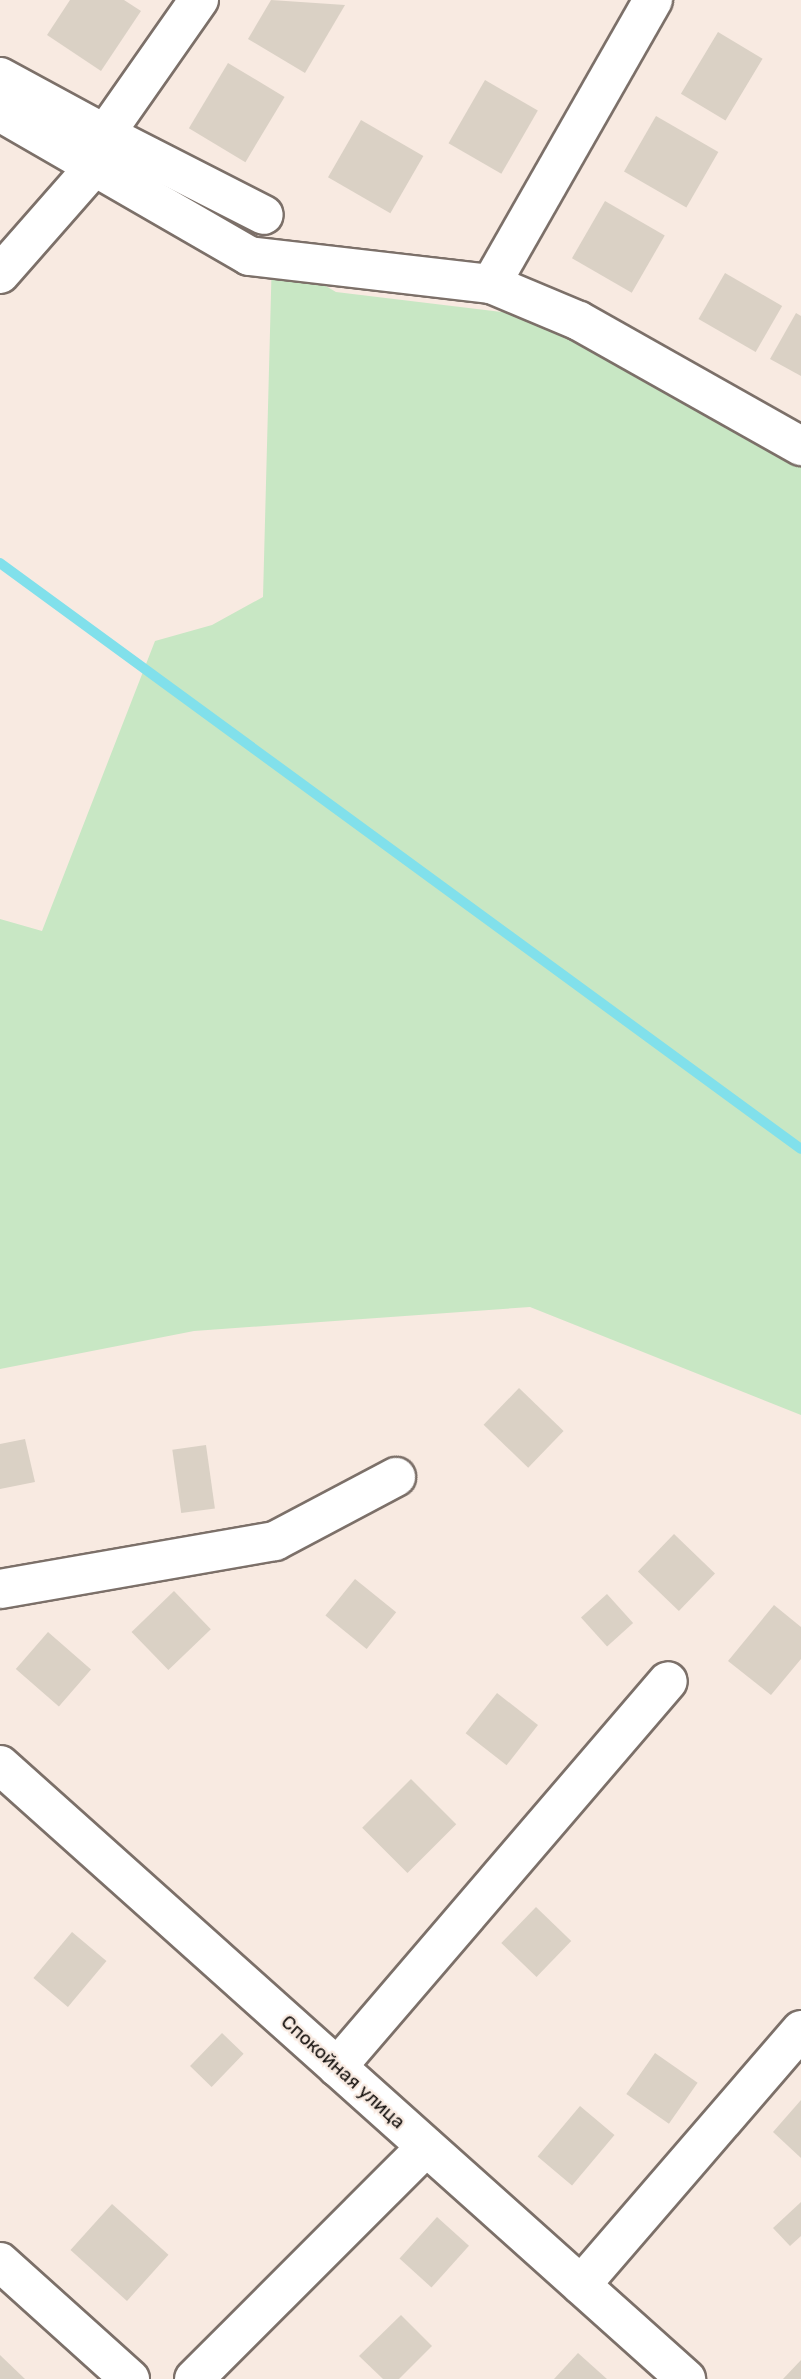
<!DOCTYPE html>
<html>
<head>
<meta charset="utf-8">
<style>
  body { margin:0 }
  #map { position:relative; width:801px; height:2379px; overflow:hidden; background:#f8eae1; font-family:Rubik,sans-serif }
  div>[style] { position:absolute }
  .green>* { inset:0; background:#c8e7c4 }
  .stream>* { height:10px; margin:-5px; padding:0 5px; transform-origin:5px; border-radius:5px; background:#81e0eb }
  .building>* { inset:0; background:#dad1c5; transform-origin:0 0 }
  .roads { filter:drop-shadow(2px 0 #7c7069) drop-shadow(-2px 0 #7c7069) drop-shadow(0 2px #7c7069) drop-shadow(0 -2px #7c7069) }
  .minor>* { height:38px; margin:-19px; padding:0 19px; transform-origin:19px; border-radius:19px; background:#fff }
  span { translate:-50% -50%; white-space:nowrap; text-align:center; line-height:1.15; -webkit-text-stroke:5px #f8eae1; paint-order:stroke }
  .street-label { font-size:19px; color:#120e0b }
</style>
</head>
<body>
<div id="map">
  <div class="green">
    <i style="clip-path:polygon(272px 255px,336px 292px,534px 316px,801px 465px,801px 1415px,530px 1307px,194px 1331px,0 1369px,0 919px,42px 931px,155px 641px,212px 625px,263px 597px)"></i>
  </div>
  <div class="stream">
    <i style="left:0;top:563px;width:992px;rotate:36.19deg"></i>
  </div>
  <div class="building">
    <i style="clip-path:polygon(70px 0,124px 0,141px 11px,101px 71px,47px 35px)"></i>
    <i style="clip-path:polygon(271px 0,345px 5px,305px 73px,248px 39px)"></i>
    <i style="left:718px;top:32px;width:52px;height:72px;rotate:31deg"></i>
    <i style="left:228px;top:63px;width:66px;height:76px;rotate:31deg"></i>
    <i style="left:485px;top:80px;width:61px;height:73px;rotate:30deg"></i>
    <i style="left:656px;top:116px;width:72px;height:64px;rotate:30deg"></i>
    <i style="left:361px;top:120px;width:72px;height:66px;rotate:30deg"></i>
    <i style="left:605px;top:201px;width:69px;height:66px;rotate:30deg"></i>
    <i style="left:725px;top:273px;width:66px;height:53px;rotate:30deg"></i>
    <i style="clip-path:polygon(796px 313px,801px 316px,801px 376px,770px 359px)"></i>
    <i style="left:519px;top:1388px;width:62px;height:51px;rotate:44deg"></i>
    <i style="clip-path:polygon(25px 1439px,35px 1482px,0 1489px,0 1444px)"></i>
    <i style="left:206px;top:1445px;width:64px;height:34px;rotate:82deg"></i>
    <i style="left:674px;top:1534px;width:57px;height:52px;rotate:44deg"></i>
    <i style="left:355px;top:1579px;width:53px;height:47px;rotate:39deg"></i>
    <i style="left:174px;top:1591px;width:53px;height:59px;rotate:46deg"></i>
    <i style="left:607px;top:1594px;width:39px;height:35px;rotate:48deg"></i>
    <i style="clip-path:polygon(774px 1605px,801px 1627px,801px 1659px,771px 1695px,728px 1661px)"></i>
    <i style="left:48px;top:1632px;width:57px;height:49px;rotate:41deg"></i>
    <i style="left:497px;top:1693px;width:52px;height:51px;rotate:38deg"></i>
    <i style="left:411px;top:1779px;width:64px;height:69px;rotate:45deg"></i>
    <i style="left:536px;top:1907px;width:49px;height:50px;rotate:44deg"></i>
    <i style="left:72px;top:1932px;width:45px;height:60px;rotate:40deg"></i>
    <i style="left:222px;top:2033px;width:30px;height:46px;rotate:44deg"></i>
    <i style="left:655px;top:2053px;width:52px;height:50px;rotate:35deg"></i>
    <i style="clip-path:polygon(801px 2100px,801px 2158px,773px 2132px)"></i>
    <i style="left:580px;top:2106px;width:45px;height:66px;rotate:40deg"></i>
    <i style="clip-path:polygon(801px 2202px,801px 2236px,790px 2246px,773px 2228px)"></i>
    <i style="left:112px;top:2204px;width:76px;height:62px;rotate:42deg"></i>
    <i style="left:437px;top:2217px;width:43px;height:56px;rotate:42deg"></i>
    <i style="clip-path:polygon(401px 2315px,432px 2346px,399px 2379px,383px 2379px,359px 2356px)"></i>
    <i style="clip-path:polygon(578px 2353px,607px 2379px,554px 2379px)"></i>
    <i style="clip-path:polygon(0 2355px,25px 2379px,0 2379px)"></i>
    <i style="clip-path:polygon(801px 2360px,801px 2379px,783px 2379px)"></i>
  </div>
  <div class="roads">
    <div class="minor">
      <i style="left:0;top:77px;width:119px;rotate:28.5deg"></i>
      <i style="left:105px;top:134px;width:164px;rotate:-55deg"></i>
      <i style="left:0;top:112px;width:288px;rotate:30deg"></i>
      <i style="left:249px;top:256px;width:244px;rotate:6.6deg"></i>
      <i style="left:491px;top:284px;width:95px;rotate:22.8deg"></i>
      <i style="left:579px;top:321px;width:255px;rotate:29.4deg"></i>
      <i style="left:105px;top:134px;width:178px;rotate:27deg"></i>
      <i style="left:0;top:274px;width:141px;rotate:-48.7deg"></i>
      <i style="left:491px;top:284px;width:327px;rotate:-60.3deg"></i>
      <i style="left:0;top:1589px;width:279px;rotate:-9.9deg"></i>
      <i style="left:275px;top:1541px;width:137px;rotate:-27.9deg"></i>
      <i style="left:0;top:1765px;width:921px;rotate:41.83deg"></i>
      <i style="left:337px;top:2067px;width:508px;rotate:-49.39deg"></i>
      <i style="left:0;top:2262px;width:175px;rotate:42deg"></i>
      <i style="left:581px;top:2285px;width:337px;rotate:-49.2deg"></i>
      <i style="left:194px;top:2379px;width:328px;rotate:-45deg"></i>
    </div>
  </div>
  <div class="street-label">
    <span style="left:343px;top:2072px;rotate:42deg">Спокойная улица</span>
  </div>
</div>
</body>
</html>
